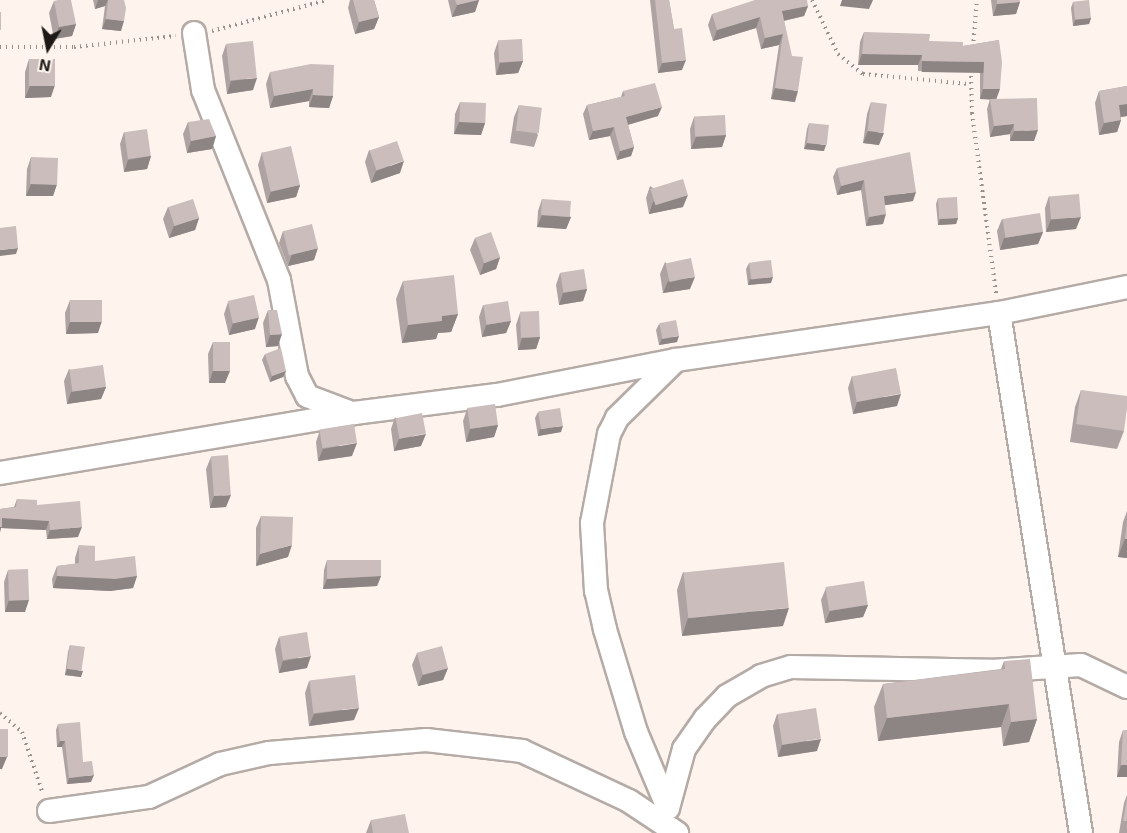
<!DOCTYPE html>
<html>
<head>
<meta charset="utf-8">
<style>
  body { margin:0 }
  #map { position:relative; width:1127px; height:833px; overflow:hidden; background:#fef3ed; font-family:"Exo 2",sans-serif }
  div>[style] { position:absolute }
  .path>* { height:4px; margin-top:-2px; transform-origin:0; background:repeating-linear-gradient(90deg,#98908c 0 1.5px,transparent 0 6px) }
  .roads { filter:drop-shadow(2px 0 #b5aba6) drop-shadow(-2px 0 #b5aba6) drop-shadow(0 2px #b5aba6) drop-shadow(0 -2px #b5aba6) }
  .street>* { height:22px; margin:-11px; padding:0 11px; transform-origin:11px; border-radius:11px; background:#fff }
  .wall>* { inset:0; background:#aea3a2 }
  .shaded-wall>* { inset:0; background:#8d8484; transform-origin:0 0 }
  .building>* { inset:0; background:#cabdbc; transform-origin:0 0 }
  span { translate:-50% -50%; white-space:nowrap; text-align:center; line-height:1.15; -webkit-text-stroke:5px #fef3ed; paint-order:stroke }
  .north { position:absolute; left:18px; top:18px; width:60px; height:60px; -webkit-text-stroke:4px #fef3ed; paint-order:stroke; rotate:190deg; font-size:16px; font-weight:700; line-height:24px; text-align:center; color:#1c1917 }
  .north::after { content:''; display:block; margin:auto; width:21px; height:27px; background:#1c1917; clip-path:polygon(50% 0,100% 100%,50% 72%,0 100%) }
</style>
</head>
<body>
<div id="map">
  <div class="path">
    <i style="left:812px;top:0;width:60px;rotate:64.3deg"></i>
    <i style="left:838px;top:54px;width:32px;rotate:39deg"></i>
    <i style="left:863px;top:74px;width:107px;rotate:5.3deg"></i>
    <i style="left:212px;top:31px;width:119px;rotate:-15.1deg"></i>
    <i style="left:0;top:47px;width:74px"></i>
    <i style="left:74px;top:47px;width:102px;rotate:-6.2deg"></i>
    <i style="left:973px;top:47px;width:47px;rotate:-85.1deg"></i>
    <i style="left:971px;top:70px;width:43px;rotate:88.7deg"></i>
    <i style="left:972px;top:113px;width:183px;rotate:82.4deg"></i>
    <i style="left:0;top:713px;width:29px;rotate:41deg"></i>
    <i style="left:22px;top:732px;width:65px;rotate:71.3deg"></i>
  </div>
  <div class="roads">
    <div class="street">
      <i style="left:194px;top:33px;width:58px;rotate:81deg"></i>
      <i style="left:203px;top:90px;width:205px;rotate:68.2deg"></i>
      <i style="left:279px;top:280px;width:98px;rotate:79.4deg"></i>
      <i style="left:297px;top:376px;width:22px;rotate:63deg"></i>
      <i style="left:307px;top:396px;width:48px;rotate:20.7deg"></i>
      <i style="left:999px;top:313px;width:526px;rotate:81.04deg"></i>
      <i style="left:0;top:473px;width:359px;rotate:-9.6deg"></i>
      <i style="left:354px;top:413px;width:144px;rotate:-7.2deg"></i>
      <i style="left:497px;top:395px;width:182px;rotate:-11.1deg"></i>
      <i style="left:676px;top:360px;width:326px;rotate:-8.3deg"></i>
      <i style="left:999px;top:313px;width:131px;rotate:-11.5deg"></i>
      <i style="left:668px;top:808px;width:61px;rotate:-74.8deg"></i>
      <i style="left:684px;top:749px;width:37px;rotate:-55deg"></i>
      <i style="left:705px;top:719px;width:32px;rotate:-46deg"></i>
      <i style="left:727px;top:696px;width:39px;rotate:-30deg"></i>
      <i style="left:761px;top:676px;width:31px;rotate:-17deg"></i>
      <i style="left:791px;top:667px;width:200px;rotate:1.1deg"></i>
      <i style="left:991px;top:671px;width:90px;rotate:-3.8deg"></i>
      <i style="left:1081px;top:665px;width:51px;rotate:25.6deg"></i>
      <i style="left:668px;top:808px;width:82px;rotate:-112.8deg"></i>
      <i style="left:636px;top:732px;width:108px;rotate:-106.8deg"></i>
      <i style="left:605px;top:629px;width:39px;rotate:-103deg"></i>
      <i style="left:596px;top:591px;width:68px;rotate:-93.4deg"></i>
      <i style="left:592px;top:523px;width:91px;rotate:-79.2deg"></i>
      <i style="left:609px;top:434px;width:18px;rotate:-63deg"></i>
      <i style="left:617px;top:418px;width:83px;rotate:-44.5deg"></i>
      <i style="left:49px;top:811px;width:101px;rotate:-8deg"></i>
      <i style="left:149px;top:797px;width:78px;rotate:-24.9deg"></i>
      <i style="left:220px;top:764px;width:50px;rotate:-12.7deg"></i>
      <i style="left:269px;top:753px;width:158px;rotate:-4.7deg"></i>
      <i style="left:426px;top:740px;width:97px;rotate:6.5deg"></i>
      <i style="left:522px;top:751px;width:118px;rotate:25deg"></i>
      <i style="left:629px;top:801px;width:58px;rotate:33.7deg"></i>
    </div>
  </div>
  <div class="wall">
    <i style="clip-path:polygon(93px 0,124px 0,121px 31px,102px 29px,105px 6px,95px 9px)"></i>
    <i style="clip-path:polygon(350px 0,374px 0,379px 17px,374px 29px,355px 34px,348px 8px)"></i>
    <i style="clip-path:polygon(448px 0,479px 0,475px 12px,452px 17px)"></i>
    <i style="clip-path:polygon(650px 0,669px 0,674px 29px,682px 70px,658px 73px)"></i>
    <i style="clip-path:polygon(991px 0,1020px 0,1016px 14px,993px 16px)"></i>
    <i style="clip-path:polygon(54px 1px,76px 24px,72px 36px,54px 39px,49px 13px)"></i>
    <i style="clip-path:polygon(1073px 2px,1091px 18px,1089px 24px,1073px 26px,1071px 8px)"></i>
    <i style="clip-path:polygon(808px 6px,804px 16px,784px 21px,795px 102px,771px 99px,779px 45px,761px 49px,756px 28px,713px 41px,708px 25px,712px 14px)"></i>
    <i style="clip-path:polygon(864px 32px,963px 46px,999px 40px,996px 99px,1034px 141px,1010px 141px,1010px 134px,990px 137px,987px 109px,990px 99px,980px 99px,980px 72px,918px 71px,918px 65px,858px 65px,860px 42px)"></i>
    <i style="clip-path:polygon(498px 41px,523px 61px,518px 73px,496px 75px,494px 53px)"></i>
    <i style="clip-path:polygon(226px 44px,253px 90px,227px 94px,222px 56px)"></i>
    <i style="clip-path:polygon(29px 59px,51px 97px,25px 98px,25px 72px)"></i>
    <i style="clip-path:polygon(270px 72px,333px 96px,329px 108px,309px 107px,309px 101px,270px 108px,266px 84px)"></i>
    <i style="clip-path:polygon(1127px 86px,1127px 116px,1121px 117px,1121px 120px,1117px 132px,1099px 135px,1095px 103px,1099px 91px)"></i>
    <i style="clip-path:polygon(623px 91px,658px 116px,628px 125px,634px 147px,631px 156px,617px 160px,610px 136px,589px 140px,583px 114px,587px 105px,621px 97px)"></i>
    <i style="clip-path:polygon(460px 102px,485px 123px,481px 135px,454px 134px,455px 114px)"></i>
    <i style="clip-path:polygon(871px 102px,879px 145px,863px 143px,867px 114px)"></i>
    <i style="clip-path:polygon(519px 105px,538px 135px,534px 147px,510px 143px,514px 117px)"></i>
    <i style="clip-path:polygon(694px 117px,726px 135px,722px 147px,691px 149px,690px 129px)"></i>
    <i style="clip-path:polygon(188px 122px,216px 136px,212px 149px,187px 153px,183px 134px)"></i>
    <i style="clip-path:polygon(809px 123px,824px 151px,804px 149px,807px 129px)"></i>
    <i style="clip-path:polygon(124px 132px,151px 156px,147px 169px,124px 172px,120px 144px)"></i>
    <i style="clip-path:polygon(369px 150px,400px 173px,371px 183px,365px 162px)"></i>
    <i style="clip-path:polygon(262px 152px,300px 185px,296px 197px,267px 203px,258px 165px)"></i>
    <i style="clip-path:polygon(31px 157px,57px 184px,53px 196px,26px 196px,27px 169px)"></i>
    <i style="clip-path:polygon(837px 168px,913px 201px,885px 205px,883px 224px,866px 226px,861px 190px,837px 195px,833px 177px)"></i>
    <i style="clip-path:polygon(650px 186px,683px 207px,649px 214px,646px 198px)"></i>
    <i style="clip-path:polygon(1049px 196px,1076px 229px,1046px 232px,1045px 208px)"></i>
    <i style="clip-path:polygon(938px 198px,958px 218px,956px 224px,938px 225px,936px 204px)"></i>
    <i style="clip-path:polygon(542px 199px,571px 217px,566px 229px,537px 227px,538px 211px)"></i>
    <i style="clip-path:polygon(168px 207px,199px 218px,195px 230px,169px 238px,163px 219px)"></i>
    <i style="clip-path:polygon(1002px 219px,1043px 232px,1038px 244px,1000px 250px,997px 231px)"></i>
    <i style="clip-path:polygon(283px 231px,314px 260px,288px 266px,279px 243px)"></i>
    <i style="clip-path:polygon(475px 238px,500px 257px,496px 269px,480px 275px,470px 250px)"></i>
    <i style="clip-path:polygon(665px 262px,690px 289px,663px 293px,660px 274px)"></i>
    <i style="clip-path:polygon(749px 263px,771px 283px,748px 285px,746px 269px)"></i>
    <i style="clip-path:polygon(560px 273px,587px 289px,583px 301px,559px 305px,556px 285px)"></i>
    <i style="clip-path:polygon(403px 281px,458px 314px,451px 332px,438px 333px,436px 339px,402px 343px,396px 299px)"></i>
    <i style="clip-path:polygon(70px 300px,98px 333px,66px 334px,65px 313px)"></i>
    <i style="clip-path:polygon(228px 302px,255px 329px,229px 335px,224px 314px)"></i>
    <i style="clip-path:polygon(483px 305px,511px 321px,506px 333px,482px 337px,479px 317px)"></i>
    <i style="clip-path:polygon(268px 310px,278px 346px,266px 347px,263px 323px)"></i>
    <i style="clip-path:polygon(520px 313px,540px 337px,536px 349px,518px 350px,516px 325px)"></i>
    <i style="clip-path:polygon(659px 324px,677px 342px,659px 345px,656px 330px)"></i>
    <i style="clip-path:polygon(213px 342px,225px 383px,209px 383px,208px 354px)"></i>
    <i style="clip-path:polygon(265px 354px,286px 371px,283px 377px,270px 382px,262px 360px)"></i>
    <i style="clip-path:polygon(69px 369px,106px 387px,101px 399px,67px 404px,64px 381px)"></i>
    <i style="clip-path:polygon(852px 376px,897px 406px,853px 414px,848px 388px)"></i>
    <i style="clip-path:polygon(1081px 390px,1124px 431px,1117px 449px,1070px 442px,1075px 407px)"></i>
    <i style="clip-path:polygon(467px 409px,498px 425px,494px 437px,466px 442px,463px 421px)"></i>
    <i style="clip-path:polygon(538px 412px,561px 432px,538px 436px,535px 418px)"></i>
    <i style="clip-path:polygon(395px 417px,421px 446px,394px 451px,391px 429px)"></i>
    <i style="clip-path:polygon(320px 430px,352px 456px,318px 461px,316px 442px)"></i>
    <i style="clip-path:polygon(211px 457px,226px 507px,210px 508px,206px 469px)"></i>
    <i style="clip-path:polygon(17px 499px,37px 505px,78px 537px,47px 539px,46px 530px,1px 528px,0 532px,0 509px,14px 507px)"></i>
    <i style="clip-path:polygon(1127px 511px,1127px 558px,1118px 557px,1123px 522px)"></i>
    <i style="clip-path:polygon(261px 516px,288px 557px,256px 566px,256px 528px)"></i>
    <i style="clip-path:polygon(79px 545px,95px 561px,137px 576px,133px 588px,110px 591px,53px 588px,52px 579px,57px 566px,75px 564px,75px 558px)"></i>
    <i style="clip-path:polygon(327px 560px,381px 576px,377px 586px,323px 589px,324px 570px)"></i>
    <i style="clip-path:polygon(8px 570px,25px 612px,5px 612px,4px 582px)"></i>
    <i style="clip-path:polygon(683px 572px,783px 626px,682px 636px,677px 590px)"></i>
    <i style="clip-path:polygon(826px 588px,868px 605px,863px 617px,825px 623px,821px 600px)"></i>
    <i style="clip-path:polygon(279px 637px,307px 668px,279px 673px,275px 649px)"></i>
    <i style="clip-path:polygon(70px 645px,81px 677px,65px 675px,68px 652px)"></i>
    <i style="clip-path:polygon(417px 653px,448px 668px,443px 680px,418px 686px,412px 665px)"></i>
    <i style="clip-path:polygon(1004px 661px,1037px 719px,1029px 742px,1003px 746px,1001px 727px,878px 741px,874px 707px,883px 684px,1001px 669px)"></i>
    <i style="clip-path:polygon(309px 681px,354px 720px,309px 726px,305px 693px)"></i>
    <i style="clip-path:polygon(777px 714px,817px 751px,778px 757px,773px 726px)"></i>
    <i style="clip-path:polygon(58px 724px,91px 782px,67px 784px,62px 747px,57px 747px,56px 730px)"></i>
    <i style="clip-path:polygon(1123px 730px,1127px 777px,1117px 777px,1119px 742px)"></i>
    <i style="clip-path:polygon(1127px 795px,1127px 833px,1119px 833px,1124px 803px)"></i>
    <i style="clip-path:polygon(371px 820px,409px 833px,366px 833px)"></i>
  </div>
  <div class="shaded-wall">
    <i style="clip-path:polygon(98px 0,108px 0,105px 6px,95px 9px)"></i>
    <i style="clip-path:polygon(479px 0,475px 12px,452px 17px,457px 5px)"></i>
    <i style="clip-path:polygon(842px 0,873px 0,869px 9px,840px 6px)"></i>
    <i style="clip-path:polygon(1020px 2px,1016px 14px,993px 16px,997px 4px)"></i>
    <i style="clip-path:polygon(808px 6px,804px 16px,778px 22px,782px 11px)"></i>
    <i style="clip-path:polygon(379px 17px,374px 29px,355px 34px,359px 22px)"></i>
    <i style="clip-path:polygon(760px 17px,756px 28px,713px 41px,717px 30px)"></i>
    <i style="clip-path:polygon(1091px 18px,1089px 24px,1073px 26px,1075px 20px)"></i>
    <i style="clip-path:polygon(106px 19px,124px 21px,121px 31px,102px 29px)"></i>
    <i style="clip-path:polygon(76px 24px,72px 36px,54px 39px,59px 27px)"></i>
    <i style="clip-path:polygon(783px 34px,779px 45px,761px 49px,765px 38px)"></i>
    <i style="clip-path:polygon(862px 54px,922px 55px,918px 65px,858px 65px)"></i>
    <i style="clip-path:polygon(686px 60px,682px 70px,658px 73px,662px 63px)"></i>
    <i style="clip-path:polygon(523px 61px,518px 73px,496px 75px,500px 63px)"></i>
    <i style="left:922px;top:61px;width:62px;height:11px;rotate:1deg"></i>
    <i style="clip-path:polygon(257px 78px,253px 90px,227px 94px,231px 81px)"></i>
    <i style="clip-path:polygon(55px 85px,51px 97px,25px 98px,30px 86px)"></i>
    <i style="clip-path:polygon(775px 88px,798px 91px,795px 102px,771px 99px)"></i>
    <i style="clip-path:polygon(313px 89px,309px 101px,270px 108px,274px 96px)"></i>
    <i style="clip-path:polygon(983px 89px,1000px 89px,996px 100px,980px 99px)"></i>
    <i style="clip-path:polygon(313px 95px,333px 96px,329px 108px,309px 107px)"></i>
    <i style="clip-path:polygon(1127px 104px,1127px 116px,1115px 118px,1119px 105px)"></i>
    <i style="clip-path:polygon(662px 107px,658px 116px,623px 126px,626px 117px)"></i>
    <i style="clip-path:polygon(1121px 120px,1117px 132px,1099px 135px,1104px 123px)"></i>
    <i style="clip-path:polygon(459px 122px,485px 123px,481px 135px,454px 134px)"></i>
    <i style="clip-path:polygon(1014px 124px,1010px 134px,990px 137px,994px 126px)"></i>
    <i style="clip-path:polygon(614px 127px,610px 136px,589px 140px,593px 131px)"></i>
    <i style="clip-path:polygon(1038px 130px,1034px 141px,1010px 141px,1014px 131px)"></i>
    <i style="clip-path:polygon(868px 131px,884px 133px,879px 145px,863px 143px)"></i>
    <i style="clip-path:polygon(726px 135px,722px 147px,691px 149px,696px 137px)"></i>
    <i style="clip-path:polygon(216px 136px,212px 149px,187px 153px,191px 141px)"></i>
    <i style="clip-path:polygon(807px 143px,826px 145px,824px 151px,804px 149px)"></i>
    <i style="clip-path:polygon(634px 147px,631px 156px,617px 160px,620px 151px)"></i>
    <i style="clip-path:polygon(151px 156px,147px 169px,124px 172px,128px 160px)"></i>
    <i style="clip-path:polygon(404px 161px,400px 173px,371px 183px,376px 171px)"></i>
    <i style="clip-path:polygon(864px 180px,861px 190px,837px 195px,841px 186px)"></i>
    <i style="clip-path:polygon(31px 184px,57px 184px,53px 196px,26px 196px)"></i>
    <i style="clip-path:polygon(300px 185px,296px 197px,267px 203px,271px 191px)"></i>
    <i style="clip-path:polygon(916px 192px,913px 201px,880px 206px,884px 196px)"></i>
    <i style="clip-path:polygon(688px 195px,683px 207px,649px 214px,653px 202px)"></i>
    <i style="clip-path:polygon(886px 214px,883px 224px,866px 226px,869px 217px)"></i>
    <i style="clip-path:polygon(542px 215px,571px 217px,566px 229px,537px 227px)"></i>
    <i style="clip-path:polygon(1081px 217px,1076px 229px,1046px 232px,1051px 219px)"></i>
    <i style="clip-path:polygon(199px 218px,195px 230px,169px 238px,174px 226px)"></i>
    <i style="clip-path:polygon(958px 218px,956px 224px,938px 225px,940px 219px)"></i>
    <i style="clip-path:polygon(1043px 232px,1038px 244px,1000px 250px,1004px 238px)"></i>
    <i style="clip-path:polygon(18px 248px,16px 254px,0 256px,0 250px)"></i>
    <i style="clip-path:polygon(318px 248px,314px 260px,288px 266px,292px 254px)"></i>
    <i style="clip-path:polygon(500px 257px,496px 269px,480px 275px,484px 263px)"></i>
    <i style="clip-path:polygon(695px 277px,690px 289px,663px 293px,668px 281px)"></i>
    <i style="clip-path:polygon(773px 277px,771px 283px,748px 285px,750px 279px)"></i>
    <i style="clip-path:polygon(587px 289px,583px 301px,559px 305px,563px 293px)"></i>
    <i style="clip-path:polygon(458px 314px,451px 332px,438px 333px,436px 339px,402px 343px,408px 325px,442px 316px)"></i>
    <i style="clip-path:polygon(259px 317px,255px 329px,229px 335px,233px 323px)"></i>
    <i style="clip-path:polygon(102px 321px,98px 333px,66px 334px,70px 322px)"></i>
    <i style="clip-path:polygon(511px 321px,506px 333px,482px 337px,486px 325px)"></i>
    <i style="clip-path:polygon(282px 334px,278px 346px,266px 347px,270px 335px)"></i>
    <i style="clip-path:polygon(679px 336px,677px 342px,659px 345px,662px 339px)"></i>
    <i style="clip-path:polygon(540px 337px,536px 349px,518px 350px,522px 338px)"></i>
    <i style="clip-path:polygon(213px 371px,230px 371px,225px 383px,209px 383px)"></i>
    <i style="clip-path:polygon(286px 371px,283px 377px,270px 382px,272px 376px)"></i>
    <i style="clip-path:polygon(106px 387px,101px 399px,67px 404px,71px 392px)"></i>
    <i style="clip-path:polygon(901px 394px,897px 406px,853px 414px,857px 402px)"></i>
    <i style="clip-path:polygon(498px 425px,494px 437px,466px 442px,470px 429px)"></i>
    <i style="clip-path:polygon(563px 426px,561px 432px,538px 436px,540px 429px)"></i>
    <i style="clip-path:polygon(426px 434px,421px 446px,394px 451px,399px 439px)"></i>
    <i style="clip-path:polygon(357px 443px,352px 456px,318px 461px,323px 449px)"></i>
    <i style="clip-path:polygon(231px 495px,226px 507px,210px 508px,214px 496px)"></i>
    <i style="clip-path:polygon(2px 518px,49px 521px,46px 530px,1px 528px,0 532px,0 523px)"></i>
    <i style="clip-path:polygon(82px 527px,78px 537px,47px 539px,50px 530px)"></i>
    <i style="clip-path:polygon(1125px 539px,1127px 539px,1127px 558px,1118px 557px)"></i>
    <i style="clip-path:polygon(292px 545px,288px 557px,256px 566px,260px 554px)"></i>
    <i style="clip-path:polygon(57px 576px,137px 576px,133px 588px,110px 591px,53px 588px)"></i>
    <i style="clip-path:polygon(381px 576px,377px 586px,323px 589px,327px 579px)"></i>
    <i style="clip-path:polygon(9px 600px,29px 600px,25px 612px,5px 612px)"></i>
    <i style="clip-path:polygon(868px 605px,863px 617px,825px 623px,830px 611px)"></i>
    <i style="clip-path:polygon(789px 608px,783px 626px,682px 636px,688px 618px)"></i>
    <i style="clip-path:polygon(311px 656px,307px 668px,279px 673px,283px 661px)"></i>
    <i style="clip-path:polygon(448px 668px,443px 680px,418px 686px,423px 674px)"></i>
    <i style="clip-path:polygon(67px 669px,83px 671px,81px 677px,65px 675px)"></i>
    <i style="clip-path:polygon(1009px 704px,1001px 727px,878px 741px,887px 718px)"></i>
    <i style="clip-path:polygon(359px 708px,354px 720px,309px 726px,314px 714px)"></i>
    <i style="clip-path:polygon(1037px 719px,1029px 742px,1003px 746px,1011px 722px)"></i>
    <i style="clip-path:polygon(821px 739px,817px 751px,778px 757px,782px 745px)"></i>
    <i style="clip-path:polygon(60px 741px,65px 741px,62px 747px,57px 747px)"></i>
    <i style="clip-path:polygon(0 757px,7px 757px,2px 769px,0 769px)"></i>
    <i style="clip-path:polygon(1121px 765px,1127px 765px,1127px 777px,1117px 777px)"></i>
    <i style="clip-path:polygon(94px 775px,91px 782px,67px 784px,69px 778px)"></i>
  </div>
  <div class="building">
    <i style="clip-path:polygon(58px 0,71px 0,76px 24px,59px 27px,54px 1px)"></i>
    <i style="clip-path:polygon(108px 0,124px 0,126px 8px,124px 21px,106px 19px)"></i>
    <i style="clip-path:polygon(353px 0,374px 0,379px 17px,359px 22px)"></i>
    <i style="clip-path:polygon(455px 0,478px 0,457px 5px)"></i>
    <i style="clip-path:polygon(655px 0,669px 0,674px 29px,682px 28px,686px 60px,662px 63px)"></i>
    <i style="clip-path:polygon(755px 0,807px 0,808px 6px,782px 11px,792px 56px,803px 57px,798px 91px,775px 88px,783px 34px,765px 38px,760px 17px,717px 30px,712px 14px)"></i>
    <i style="clip-path:polygon(997px 0,1020px 0,1020px 2px,997px 4px)"></i>
    <i style="left:1089px;top:0;width:18px;height:16px;rotate:84deg"></i>
    <i style="left:0;top:12px;width:1px;height:18px"></i>
    <i style="clip-path:polygon(864px 32px,930px 34px,929px 41px,963px 42px,963px 46px,999px 40px,1002px 62px,1000px 89px,983px 89px,984px 62px,922px 61px,922px 55px,862px 54px)"></i>
    <i style="left:522px;top:39px;width:22px;height:24px;rotate:87deg"></i>
    <i style="left:253px;top:41px;width:37px;height:27px;rotate:84deg"></i>
    <i style="left:29px;top:59px;width:26px;height:27px"></i>
    <i style="clip-path:polygon(311px 64px,334px 65px,333px 96px,313px 95px,313px 89px,274px 96px,270px 72px)"></i>
    <i style="clip-path:polygon(655px 83px,662px 107px,626px 117px,634px 147px,620px 151px,614px 127px,593px 131px,587px 105px,625px 96px,623px 91px)"></i>
    <i style="clip-path:polygon(1127px 86px,1127px 104px,1119px 105px,1121px 120px,1104px 123px,1099px 91px)"></i>
    <i style="clip-path:polygon(1037px 98px,1038px 130px,1014px 131px,1014px 124px,994px 126px,990px 99px)"></i>
    <i style="left:460px;top:102px;width:26px;height:20px;rotate:2deg"></i>
    <i style="left:871px;top:102px;width:16px;height:29px;rotate:7deg"></i>
    <i style="left:519px;top:105px;width:23px;height:26px;rotate:7deg"></i>
    <i style="left:725px;top:115px;width:20px;height:31px;rotate:87deg"></i>
    <i style="clip-path:polygon(209px 119px,216px 136px,191px 141px,188px 122px)"></i>
    <i style="left:809px;top:123px;width:20px;height:20px;rotate:6deg"></i>
    <i style="left:147px;top:129px;width:27px;height:23px;rotate:82deg"></i>
    <i style="left:397px;top:141px;width:21px;height:29px;rotate:71deg"></i>
    <i style="left:291px;top:146px;width:40px;height:30px;rotate:77deg"></i>
    <i style="clip-path:polygon(910px 152px,916px 192px,884px 196px,886px 214px,869px 217px,864px 180px,841px 186px,837px 168px)"></i>
    <i style="left:31px;top:157px;width:27px;height:27px;rotate:2deg"></i>
    <i style="left:683px;top:179px;width:17px;height:34px;rotate:73deg"></i>
    <i style="left:1079px;top:194px;width:23px;height:30px;rotate:85deg"></i>
    <i style="left:957px;top:197px;width:21px;height:19px;rotate:87deg"></i>
    <i style="left:193px;top:199px;width:20px;height:26px;rotate:72deg"></i>
    <i style="left:542px;top:199px;width:29px;height:16px;rotate:4deg"></i>
    <i style="left:1040px;top:213px;width:19px;height:38px;rotate:81deg"></i>
    <i style="left:312px;top:224px;width:25px;height:30px;rotate:76deg"></i>
    <i style="clip-path:polygon(16px 226px,18px 248px,0 250px,0 228px)"></i>
    <i style="left:491px;top:232px;width:27px;height:17px;rotate:70deg"></i>
    <i style="left:691px;top:258px;width:19px;height:26px;rotate:78deg"></i>
    <i style="left:771px;top:260px;width:17px;height:22px;rotate:83deg"></i>
    <i style="left:584px;top:269px;width:20px;height:24px;rotate:81deg"></i>
    <i style="clip-path:polygon(454px 275px,458px 314px,442px 316px,442px 321px,408px 325px,403px 281px)"></i>
    <i style="left:254px;top:295px;width:23px;height:27px;rotate:77deg"></i>
    <i style="left:70px;top:300px;width:32px;height:22px"></i>
    <i style="left:508px;top:301px;width:20px;height:25px;rotate:81deg"></i>
    <i style="clip-path:polygon(268px 310px,277px 310px,282px 334px,270px 335px)"></i>
    <i style="left:539px;top:311px;width:26px;height:19px;rotate:88deg"></i>
    <i style="left:676px;top:320px;width:16px;height:17px;rotate:79deg"></i>
    <i style="left:213px;top:342px;width:17px;height:29px"></i>
    <i style="clip-path:polygon(281px 348px,286px 371px,272px 376px,265px 354px)"></i>
    <i style="left:103px;top:365px;width:22px;height:34px;rotate:82deg"></i>
    <i style="left:896px;top:368px;width:26px;height:45px;rotate:79deg"></i>
    <i style="clip-path:polygon(1081px 390px,1127px 396px,1127px 408px,1124px 431px,1076px 424px)"></i>
    <i style="left:495px;top:404px;width:21px;height:28px;rotate:82deg"></i>
    <i style="left:560px;top:408px;width:18px;height:22px;rotate:81deg"></i>
    <i style="left:422px;top:413px;width:21px;height:27px;rotate:79deg"></i>
    <i style="left:354px;top:424px;width:19px;height:35px;rotate:81deg"></i>
    <i style="left:228px;top:455px;width:40px;height:17px;rotate:86deg"></i>
    <i style="clip-path:polygon(17px 499px,37px 500px,37px 505px,80px 501px,82px 527px,50px 530px,49px 521px,2px 518px,2px 527px,0 527px,0 509px,16px 507px)"></i>
    <i style="clip-path:polygon(261px 516px,293px 517px,292px 545px,260px 554px)"></i>
    <i style="clip-path:polygon(1127px 523px,1127px 539px,1125px 539px)"></i>
    <i style="clip-path:polygon(79px 545px,95px 546px,95px 561px,135px 556px,137px 576px,115px 579px,57px 576px,57px 566px,79px 563px)"></i>
    <i style="clip-path:polygon(327px 560px,381px 560px,381px 576px,327px 579px)"></i>
    <i style="left:784px;top:562px;width:46px;height:101px;rotate:84deg"></i>
    <i style="left:28px;top:569px;width:31px;height:20px;rotate:88deg"></i>
    <i style="left:864px;top:581px;width:24px;height:39px;rotate:81deg"></i>
    <i style="left:307px;top:632px;width:24px;height:28px;rotate:81deg"></i>
    <i style="left:70px;top:645px;width:15px;height:24px;rotate:8deg"></i>
    <i style="left:442px;top:646px;width:23px;height:26px;rotate:75deg"></i>
    <i style="clip-path:polygon(1030px 659px,1037px 719px,1011px 722px,1009px 704px,887px 718px,883px 684px,1005px 669px,1004px 661px)"></i>
    <i style="left:355px;top:675px;width:33px;height:46px;rotate:83deg"></i>
    <i style="left:816px;top:708px;width:31px;height:39px;rotate:81deg"></i>
    <i style="clip-path:polygon(80px 722px,83px 762px,92px 761px,94px 775px,69px 778px,65px 741px,60px 741px,58px 724px)"></i>
    <i style="left:0;top:729px;width:8px;height:28px"></i>
    <i style="clip-path:polygon(1123px 730px,1127px 730px,1127px 765px,1121px 765px)"></i>
    <i style="clip-path:polygon(1127px 798px,1127px 821px,1123px 821px)"></i>
    <i style="clip-path:polygon(405px 814px,409px 833px,373px 833px,371px 820px)"></i>
  </div>
  <div class="north">N</div>
</div>
</body>
</html>
